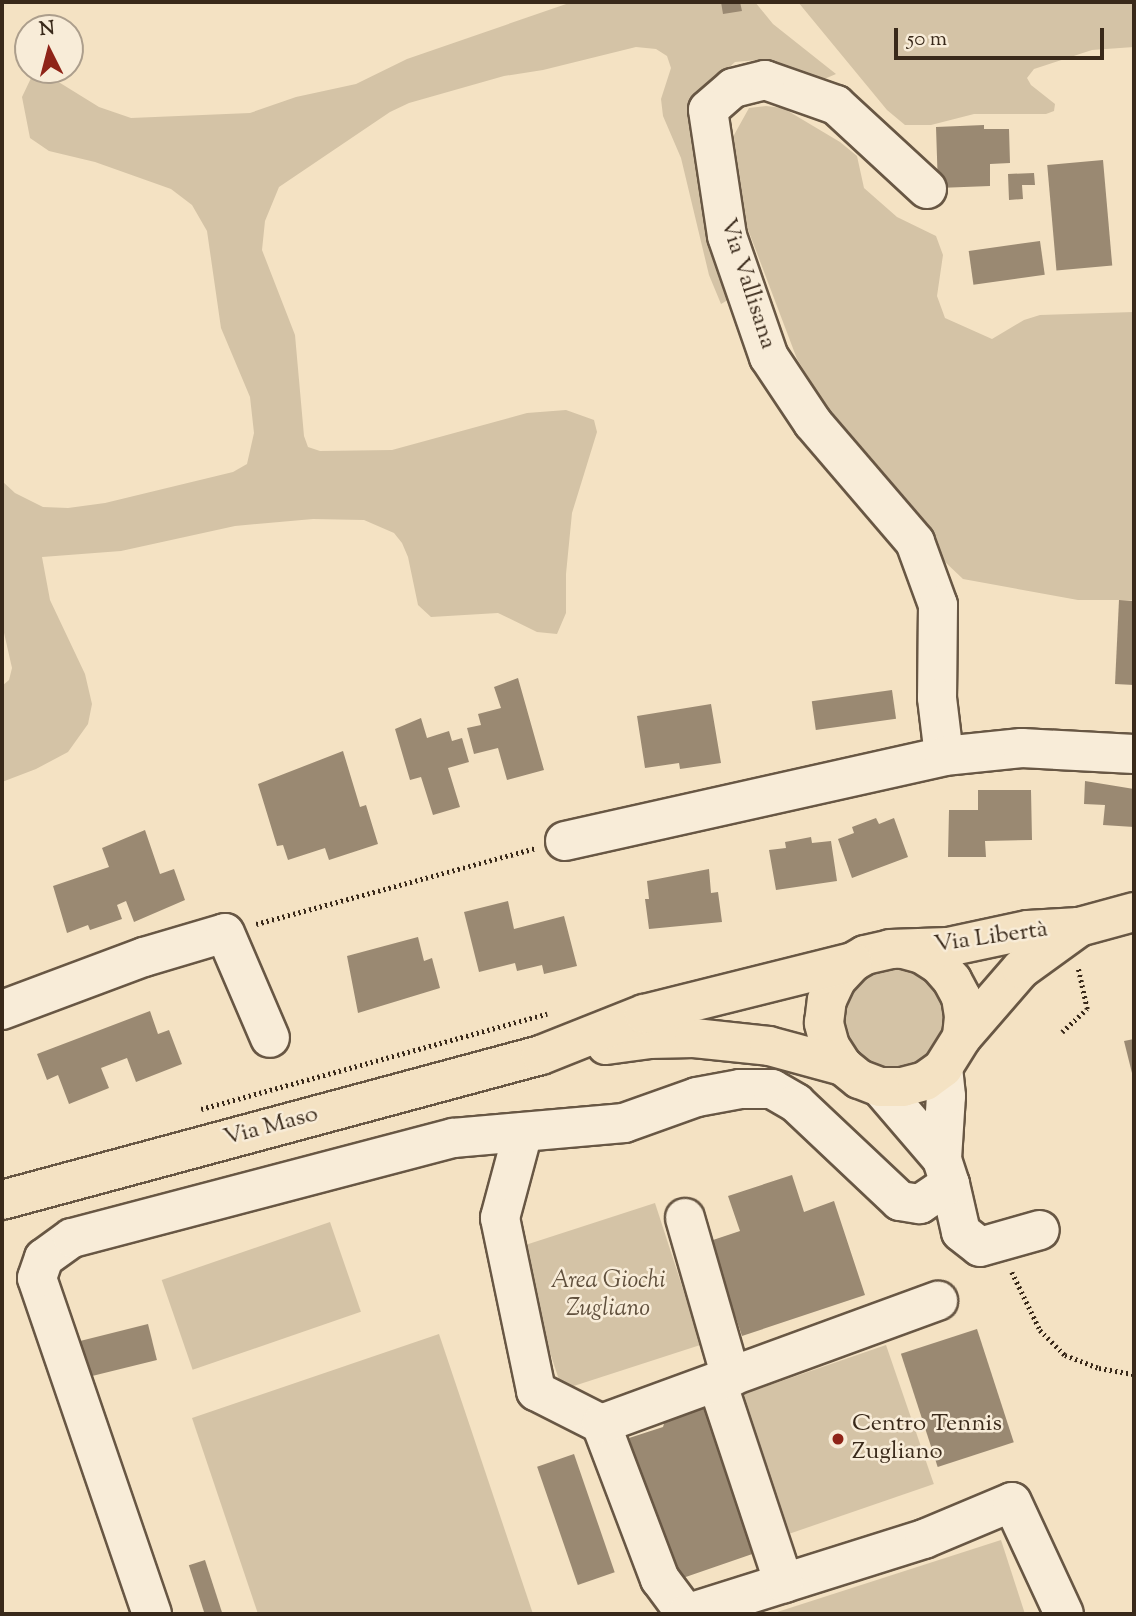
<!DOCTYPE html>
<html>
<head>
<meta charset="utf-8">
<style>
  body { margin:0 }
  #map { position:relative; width:1136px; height:1616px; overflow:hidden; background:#f4e2c3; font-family:"Sorts Mill Goudy",serif }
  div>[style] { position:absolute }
  .green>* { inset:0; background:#d4c3a6; transform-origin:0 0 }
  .round { border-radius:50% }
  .building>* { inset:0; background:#9a8972; transform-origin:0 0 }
  .path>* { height:4.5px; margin-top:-2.25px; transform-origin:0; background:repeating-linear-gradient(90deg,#39291a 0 2px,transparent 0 5.5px) }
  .roads { filter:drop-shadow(2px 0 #685744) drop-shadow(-2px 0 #685744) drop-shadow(0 2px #685744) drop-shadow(0 -2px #685744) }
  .minor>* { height:38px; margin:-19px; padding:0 19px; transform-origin:19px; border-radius:19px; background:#f8ecd8 }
  .major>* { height:38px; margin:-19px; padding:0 19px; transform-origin:19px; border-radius:19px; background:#f4e2c3 }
  .dots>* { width:19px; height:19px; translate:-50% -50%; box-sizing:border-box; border:4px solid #f8ecd8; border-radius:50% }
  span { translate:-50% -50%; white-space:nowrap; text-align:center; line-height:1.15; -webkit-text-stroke:5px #f8ecd8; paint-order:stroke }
  .street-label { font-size:24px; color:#39291a }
  .park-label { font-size:24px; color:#60503d; font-style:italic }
  .poi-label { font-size:24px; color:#39291a }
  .left { translate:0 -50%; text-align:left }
  .frame { position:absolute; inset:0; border:4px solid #39291a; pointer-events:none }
  .north { position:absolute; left:14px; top:14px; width:70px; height:70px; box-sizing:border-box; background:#f8ecd8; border:2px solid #ac9e8c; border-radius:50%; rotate:354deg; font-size:19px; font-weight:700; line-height:28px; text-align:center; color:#39291a }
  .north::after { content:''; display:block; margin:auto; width:24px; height:32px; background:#8f2418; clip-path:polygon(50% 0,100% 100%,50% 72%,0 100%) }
  .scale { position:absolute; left:894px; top:28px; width:210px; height:32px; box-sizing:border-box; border:4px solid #39291a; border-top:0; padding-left:9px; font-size:21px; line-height:24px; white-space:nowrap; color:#39291a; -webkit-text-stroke:5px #f8ecd8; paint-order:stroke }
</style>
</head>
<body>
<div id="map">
  <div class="green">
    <i style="clip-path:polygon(572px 2px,755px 2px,773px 24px,836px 74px,822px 80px,777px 62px,758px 60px,735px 62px,714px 81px,729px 144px,749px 108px,766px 106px,783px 108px,840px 142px,857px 156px,864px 188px,897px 217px,936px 236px,943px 255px,937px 296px,945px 318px,992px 339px,1024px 320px,1040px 315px,1134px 312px,1134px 600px,1078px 600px,963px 579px,924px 542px,866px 454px,835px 420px,797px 359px,741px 211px,733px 297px,721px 304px,709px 275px,681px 158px,663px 116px,661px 99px,671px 68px,667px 56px,656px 49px,636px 47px,543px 70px,504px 76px,409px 103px,390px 112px,279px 187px,265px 221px,262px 250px,295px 335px,304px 436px,308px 447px,320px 451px,392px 450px,527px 413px,566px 410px,594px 420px,597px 432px,572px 513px,566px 574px,566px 613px,557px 634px,537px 632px,498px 613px,431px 617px,418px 605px,408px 557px,402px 543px,394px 533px,364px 520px,313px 519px,235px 526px,121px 551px,42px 557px,50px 600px,85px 674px,92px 704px,88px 724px,68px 752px,36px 769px,2px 782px,2px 686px,9px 680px,12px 668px,2px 624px,2px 481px,15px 493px,43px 507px,68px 508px,105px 503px,233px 472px,247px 464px,254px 433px,250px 397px,221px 328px,207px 231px,192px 205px,171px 189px,95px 162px,49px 151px,30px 138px,22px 97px,32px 76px,44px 73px,99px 107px,131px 118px,250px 113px,296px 97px,356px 84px,407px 59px)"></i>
    <i style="clip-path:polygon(798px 2px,1134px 2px,1134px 47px,1092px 50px,1034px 69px,1027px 78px,1031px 85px,1055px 104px,1054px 111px,1046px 114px,974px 114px,931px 125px,905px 125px,887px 110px)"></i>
    <i class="round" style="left:845px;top:969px;width:100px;height:100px"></i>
    <i style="left:655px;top:1203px;width:149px;height:146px;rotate:72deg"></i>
    <i style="left:330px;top:1222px;width:95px;height:178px;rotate:71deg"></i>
    <i style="clip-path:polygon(439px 1334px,533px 1614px,258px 1614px,192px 1418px)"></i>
    <i style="left:886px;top:1345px;width:147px;height:152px;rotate:71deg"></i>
    <i style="clip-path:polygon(1001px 1540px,1025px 1614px,771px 1614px)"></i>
  </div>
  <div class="building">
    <i style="clip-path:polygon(721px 2px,740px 2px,742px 11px,723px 14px)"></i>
    <i style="clip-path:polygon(984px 125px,984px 129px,1009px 129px,1010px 163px,990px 164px,990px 186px,938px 188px,936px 127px)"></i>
    <i style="left:1103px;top:160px;width:106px;height:56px;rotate:85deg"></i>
    <i style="clip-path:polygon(1034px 173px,1035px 185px,1022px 185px,1023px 199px,1009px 200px,1008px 174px)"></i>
    <i style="left:1040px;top:241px;width:34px;height:72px;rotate:82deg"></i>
    <i style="clip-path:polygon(1119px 600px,1134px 601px,1134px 685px,1115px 684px)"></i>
    <i style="clip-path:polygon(518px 678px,544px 770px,507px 780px,498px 748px,474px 754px,467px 728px,481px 725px,478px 714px,501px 708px,494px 687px)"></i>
    <i style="left:892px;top:690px;width:29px;height:81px;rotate:82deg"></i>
    <i style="clip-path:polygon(711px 704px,721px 763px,680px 769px,679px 763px,645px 768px,637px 716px)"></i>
    <i style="clip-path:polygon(421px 718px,427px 738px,449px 731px,452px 741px,462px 738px,469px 762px,448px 768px,460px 807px,433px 815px,421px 777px,410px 780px,395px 729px)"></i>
    <i style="clip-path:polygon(343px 751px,360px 807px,366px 805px,378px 844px,329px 860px,325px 848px,288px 860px,283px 845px,277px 846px,258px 784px)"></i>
    <i style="clip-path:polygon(1085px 781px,1134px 789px,1134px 827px,1103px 825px,1105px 805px,1084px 804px)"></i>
    <i style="clip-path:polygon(978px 790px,1031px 790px,1032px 840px,985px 841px,986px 857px,948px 857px,949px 810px,978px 810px)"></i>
    <i style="clip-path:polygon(876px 818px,879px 824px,894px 818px,908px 857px,852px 878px,838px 839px,854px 833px,852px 827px)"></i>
    <i style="clip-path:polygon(145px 830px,160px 874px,174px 869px,185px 900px,134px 922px,126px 901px,117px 905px,122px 919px,90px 930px,88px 925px,67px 933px,53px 886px,109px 867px,102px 848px)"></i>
    <i style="clip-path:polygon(811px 837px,812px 843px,831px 841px,837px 881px,776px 890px,769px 850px,786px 848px,785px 842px)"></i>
    <i style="clip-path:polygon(709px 869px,711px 893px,718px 892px,722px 922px,649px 929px,645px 899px,649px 899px,647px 881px)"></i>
    <i style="clip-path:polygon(508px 901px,514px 929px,564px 916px,577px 966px,544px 974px,542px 965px,517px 971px,515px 963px,479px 972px,464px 912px)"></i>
    <i style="clip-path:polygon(418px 937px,424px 961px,432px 958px,440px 988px,358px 1013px,347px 956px)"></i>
    <i style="clip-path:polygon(150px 1011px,158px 1034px,169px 1030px,182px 1064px,136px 1082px,127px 1058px,101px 1068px,109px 1088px,69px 1104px,58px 1075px,47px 1080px,37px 1054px)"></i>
    <i style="clip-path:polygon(1134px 1039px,1134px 1077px,1133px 1077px,1124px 1041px)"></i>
    <i style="clip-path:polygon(792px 1175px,804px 1212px,834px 1201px,865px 1295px,742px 1336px,710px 1241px,740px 1231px,728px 1196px)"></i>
    <i style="left:148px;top:1324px;width:37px;height:71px;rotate:76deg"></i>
    <i style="left:977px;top:1329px;width:119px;height:80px;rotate:72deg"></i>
    <i style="clip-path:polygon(711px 1402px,761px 1551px,677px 1580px,629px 1438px,663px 1427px,666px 1417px)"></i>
    <i style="left:574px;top:1454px;width:125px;height:39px;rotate:71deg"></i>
    <i style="left:205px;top:1560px;width:57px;height:17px;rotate:72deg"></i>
  </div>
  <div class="path">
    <i style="left:256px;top:924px;width:289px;rotate:-15.2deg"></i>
    <i style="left:1062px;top:1032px;width:34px;rotate:-43deg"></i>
    <i style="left:1087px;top:1009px;width:42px;rotate:-102.4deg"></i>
    <i style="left:201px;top:1109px;width:359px;rotate:-15.4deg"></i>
    <i style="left:1012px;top:1272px;width:64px;rotate:64.2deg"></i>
    <i style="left:1040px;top:1330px;width:35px;rotate:45deg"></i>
    <i style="left:1065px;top:1355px;width:36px;rotate:21deg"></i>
    <i style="left:1099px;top:1368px;width:36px;rotate:10deg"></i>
  </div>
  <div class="roads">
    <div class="minor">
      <i style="left:927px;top:189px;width:124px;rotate:-137.3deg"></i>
      <i style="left:836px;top:105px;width:75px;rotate:-160.6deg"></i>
      <i style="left:765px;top:80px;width:33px;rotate:166deg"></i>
      <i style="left:733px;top:88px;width:33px;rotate:139deg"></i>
      <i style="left:708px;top:110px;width:127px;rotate:81.4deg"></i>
      <i style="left:727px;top:236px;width:128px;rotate:70.9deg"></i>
      <i style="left:769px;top:357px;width:79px;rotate:56.3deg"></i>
      <i style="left:813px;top:423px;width:157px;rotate:49.4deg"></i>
      <i style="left:915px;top:542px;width:67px;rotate:69.9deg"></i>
      <i style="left:938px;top:605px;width:93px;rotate:90.6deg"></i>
      <i style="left:937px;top:698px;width:58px;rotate:83.1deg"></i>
      <i style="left:565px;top:841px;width:388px;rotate:-12.6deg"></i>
      <i style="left:944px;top:756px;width:78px;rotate:-5.9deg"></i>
      <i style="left:1022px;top:748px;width:112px;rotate:3.1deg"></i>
      <i style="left:2px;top:1010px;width:152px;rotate:-20.5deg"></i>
      <i style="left:144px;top:957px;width:84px;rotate:-16.5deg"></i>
      <i style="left:225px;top:933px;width:114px;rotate:66.8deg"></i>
      <i style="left:523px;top:1132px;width:89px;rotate:105deg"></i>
      <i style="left:500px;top:1218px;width:177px;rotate:78.2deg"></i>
      <i style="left:536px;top:1391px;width:73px;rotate:26.9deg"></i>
      <i style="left:601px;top:1424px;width:166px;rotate:69.2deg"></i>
      <i style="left:660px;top:1579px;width:44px;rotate:53.4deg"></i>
      <i style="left:686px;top:1614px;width:250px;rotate:-17.5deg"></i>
      <i style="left:924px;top:1539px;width:95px;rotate:-22.8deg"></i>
      <i style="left:1012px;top:1502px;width:123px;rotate:65.1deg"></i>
      <i style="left:942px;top:1159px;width:63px;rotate:-86.4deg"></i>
      <i style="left:946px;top:1096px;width:28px;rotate:-96deg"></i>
      <i style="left:950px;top:1184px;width:49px;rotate:77.1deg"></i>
      <i style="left:961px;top:1232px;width:24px;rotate:38deg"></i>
      <i style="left:980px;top:1247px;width:62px;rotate:-15.8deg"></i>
      <i style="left:685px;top:1218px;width:166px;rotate:73.9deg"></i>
      <i style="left:717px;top:1382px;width:212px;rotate:71.6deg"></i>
      <i style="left:601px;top:1424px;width:359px;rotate:-20.1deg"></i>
      <i style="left:152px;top:1614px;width:355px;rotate:-108.9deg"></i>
      <i style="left:37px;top:1278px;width:21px;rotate:-71deg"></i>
      <i style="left:44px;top:1258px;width:34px;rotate:-36deg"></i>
      <i style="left:72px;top:1238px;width:394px;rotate:-14.7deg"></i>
      <i style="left:453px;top:1138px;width:172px;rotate:-5deg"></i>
      <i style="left:624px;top:1123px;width:77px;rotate:-19.6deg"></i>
      <i style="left:697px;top:1097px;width:44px;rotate:-10.5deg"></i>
      <i style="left:740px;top:1089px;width:32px"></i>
      <i style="left:772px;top:1089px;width:28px;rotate:30deg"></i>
      <i style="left:796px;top:1103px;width:143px;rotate:43.3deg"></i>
      <i style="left:900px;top:1201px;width:20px;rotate:9deg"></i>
      <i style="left:920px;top:1204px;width:36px;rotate:-34deg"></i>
      <i style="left:950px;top:1184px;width:26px;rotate:-108deg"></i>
      <i style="left:942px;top:1159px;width:95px;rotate:-130.7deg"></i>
    </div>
    <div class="major">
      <i style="left:903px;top:949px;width:20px;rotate:15deg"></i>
      <i style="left:922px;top:954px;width:20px;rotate:33deg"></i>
      <i style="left:939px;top:965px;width:20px;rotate:49deg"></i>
      <i style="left:952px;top:980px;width:19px;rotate:62deg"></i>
      <i style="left:961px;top:997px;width:20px;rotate:81deg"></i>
      <i style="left:964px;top:1017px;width:20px;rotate:96deg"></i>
      <i style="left:962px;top:1037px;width:36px;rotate:122deg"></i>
      <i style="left:943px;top:1068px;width:22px;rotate:144deg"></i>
      <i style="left:925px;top:1081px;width:23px;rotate:165deg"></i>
      <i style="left:903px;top:1087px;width:23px;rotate:180deg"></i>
      <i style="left:880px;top:1087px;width:22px;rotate:-159deg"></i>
      <i style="left:859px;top:1079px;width:21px;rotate:-141deg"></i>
      <i style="left:843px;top:1066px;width:24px;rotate:-123deg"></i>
      <i style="left:830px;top:1046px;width:24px;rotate:-105deg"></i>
      <i style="left:824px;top:1023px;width:23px;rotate:-83deg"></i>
      <i style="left:827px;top:1000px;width:23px;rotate:-65deg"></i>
      <i style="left:837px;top:979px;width:23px;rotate:-47deg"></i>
      <i style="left:853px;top:962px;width:14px;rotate:-30deg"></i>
      <i style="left:865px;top:955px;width:26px;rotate:-13deg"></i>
      <i style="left:890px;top:949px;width:58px;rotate:-2deg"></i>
      <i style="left:948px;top:947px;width:82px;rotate:-12deg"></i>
      <i style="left:1028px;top:930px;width:51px;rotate:-3.4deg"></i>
      <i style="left:1079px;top:927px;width:57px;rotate:-15.3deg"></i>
      <i style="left:962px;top:1037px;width:90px;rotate:-49.1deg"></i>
      <i style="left:1021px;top:969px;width:72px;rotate:-35.9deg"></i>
      <i style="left:606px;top:1045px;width:43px;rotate:-7.9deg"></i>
      <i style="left:649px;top:1039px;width:45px;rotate:-1.3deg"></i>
      <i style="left:694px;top:1038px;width:75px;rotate:6.1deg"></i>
      <i style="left:769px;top:1046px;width:77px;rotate:15.1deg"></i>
      <i style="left:2px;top:1200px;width:558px;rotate:-15.06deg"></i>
      <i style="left:541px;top:1055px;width:111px;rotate:-21.7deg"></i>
      <i style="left:644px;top:1014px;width:215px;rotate:-14deg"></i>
    </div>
  </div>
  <div class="dots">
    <i style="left:838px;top:1439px;background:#8f2418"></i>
  </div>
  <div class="street-label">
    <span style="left:747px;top:284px;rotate:72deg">Via Vallisana</span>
    <span style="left:991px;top:938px;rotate:-8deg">Via Libertà</span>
    <span style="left:271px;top:1127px;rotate:-15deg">Via Maso</span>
  </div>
  <div class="park-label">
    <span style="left:608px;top:1296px">Area Giochi<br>Zugliano</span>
  </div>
  <div class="poi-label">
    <span class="left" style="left:852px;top:1439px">Centro Tennis<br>Zugliano</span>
  </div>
  <div class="frame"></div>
  <div class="north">N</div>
  <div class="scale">50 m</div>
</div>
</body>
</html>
